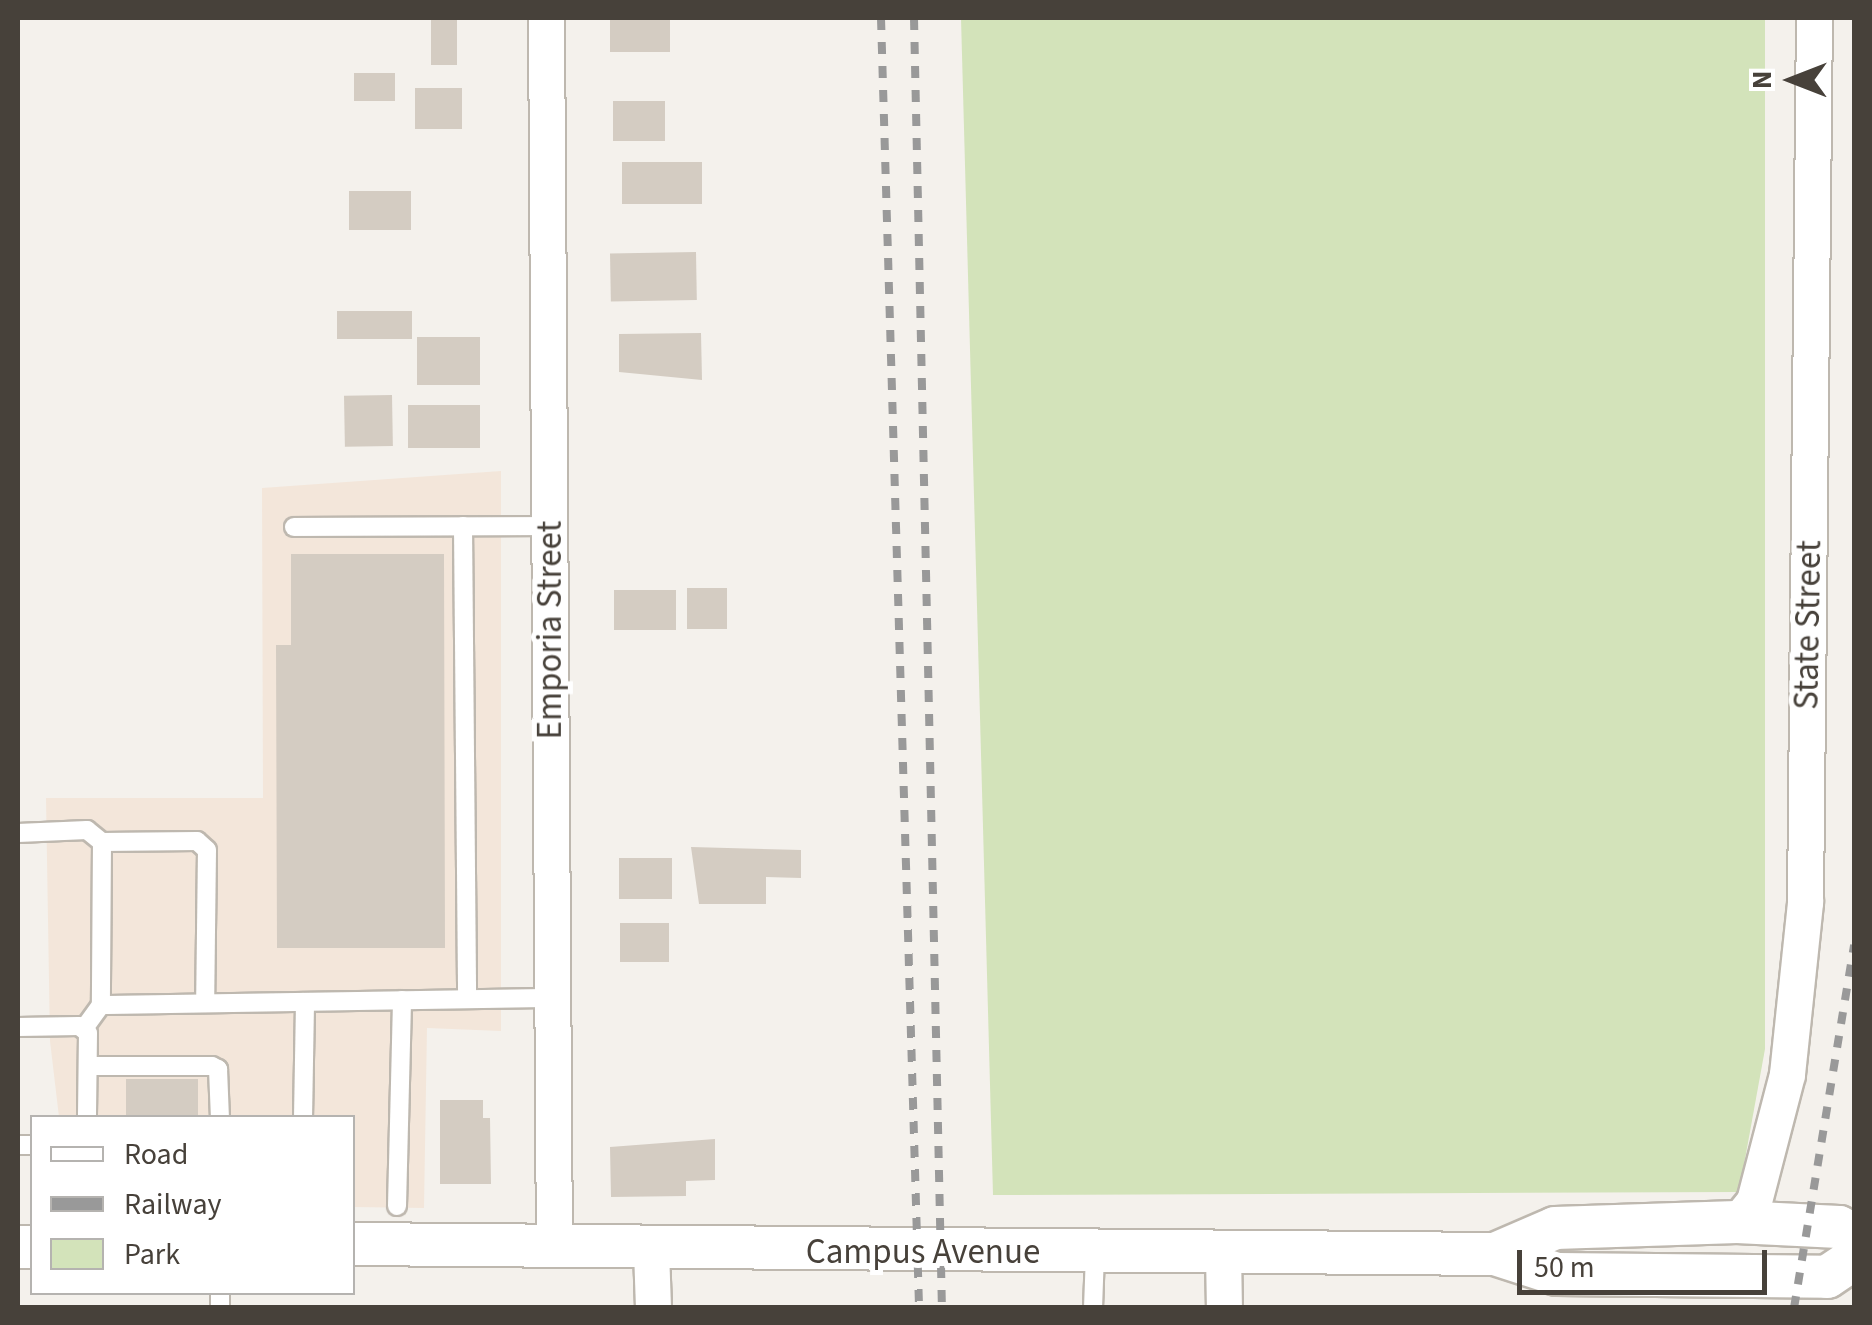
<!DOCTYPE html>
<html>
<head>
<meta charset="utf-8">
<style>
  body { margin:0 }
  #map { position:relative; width:1872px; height:1325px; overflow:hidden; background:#f4f1ec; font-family:"Source Sans 3",sans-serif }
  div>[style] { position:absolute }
  .commercial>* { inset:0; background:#f3e6da }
  .green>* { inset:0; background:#d3e3ba }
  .building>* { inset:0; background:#d4ccc2; transform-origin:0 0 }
  .roads { filter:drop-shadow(2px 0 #beb8af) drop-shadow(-2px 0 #beb8af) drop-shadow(0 2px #beb8af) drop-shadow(0 -2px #beb8af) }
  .service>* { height:18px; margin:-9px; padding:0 9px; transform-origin:9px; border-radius:9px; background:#fff }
  .minor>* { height:35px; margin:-17.5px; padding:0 17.5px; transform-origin:17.5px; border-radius:17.5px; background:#fff }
  .tertiary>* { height:42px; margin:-21px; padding:0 21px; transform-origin:21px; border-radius:21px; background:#fff }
  .rail>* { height:8px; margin-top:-4px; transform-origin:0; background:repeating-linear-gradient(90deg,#999 0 12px,transparent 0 24px) }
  span { translate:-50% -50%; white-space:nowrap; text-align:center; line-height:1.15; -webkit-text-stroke:10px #fff; paint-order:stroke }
  .street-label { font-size:35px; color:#47413a }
  .frame { position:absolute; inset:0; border:20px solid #47413a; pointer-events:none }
  .legend { position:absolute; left:30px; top:1115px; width:325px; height:180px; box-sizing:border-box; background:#fff; border:2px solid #b5b3b0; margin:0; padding:12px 18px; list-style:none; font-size:30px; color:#47413a }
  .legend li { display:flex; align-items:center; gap:20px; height:50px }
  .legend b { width:50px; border:2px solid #b5b3b0 }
  .north { position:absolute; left:1742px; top:30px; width:100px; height:100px; -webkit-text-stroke:8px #fff; paint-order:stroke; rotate:270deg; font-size:28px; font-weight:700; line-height:40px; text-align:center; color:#47413a }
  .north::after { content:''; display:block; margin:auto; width:35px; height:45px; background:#47413a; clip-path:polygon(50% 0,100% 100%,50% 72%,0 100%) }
  .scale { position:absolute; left:1517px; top:1250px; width:250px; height:45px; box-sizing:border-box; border:5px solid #47413a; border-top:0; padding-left:12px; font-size:30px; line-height:35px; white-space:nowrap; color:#47413a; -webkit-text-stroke:8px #fff; paint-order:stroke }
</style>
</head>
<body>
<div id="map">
  <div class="commercial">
    <i style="clip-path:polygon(501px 471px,501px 1031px,427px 1028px,424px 1208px,353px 1207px,352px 1118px,59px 1117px,50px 1041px,46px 798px,263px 798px,262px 488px)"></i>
  </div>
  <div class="green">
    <i style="clip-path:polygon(961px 18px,1765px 18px,1765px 1049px,1739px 1192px,993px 1195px)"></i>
  </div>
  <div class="building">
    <i style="left:431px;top:18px;width:26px;height:47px"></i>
    <i style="left:610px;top:18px;width:60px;height:34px"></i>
    <i style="left:354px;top:73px;width:41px;height:28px"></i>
    <i style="left:415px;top:88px;width:47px;height:41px"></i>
    <i style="left:613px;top:101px;width:52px;height:40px"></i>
    <i style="left:702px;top:162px;width:42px;height:80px;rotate:90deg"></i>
    <i style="left:411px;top:191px;width:39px;height:62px;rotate:90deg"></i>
    <i style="left:696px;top:252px;width:48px;height:86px;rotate:89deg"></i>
    <i style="left:412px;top:311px;width:28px;height:75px;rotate:90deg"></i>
    <i style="clip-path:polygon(701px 333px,702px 380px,619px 372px,619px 334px)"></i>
    <i style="left:417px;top:337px;width:63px;height:48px"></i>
    <i style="left:392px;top:395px;width:51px;height:48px;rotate:89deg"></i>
    <i style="left:408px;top:405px;width:72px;height:43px"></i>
    <i style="clip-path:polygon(291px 554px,444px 554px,445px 948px,277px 948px,276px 645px,291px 645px)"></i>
    <i style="left:687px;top:588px;width:40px;height:41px"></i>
    <i style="left:676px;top:590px;width:40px;height:62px;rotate:90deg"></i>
    <i style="clip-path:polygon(691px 847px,801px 850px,801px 878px,766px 877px,766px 904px,699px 904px)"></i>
    <i style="left:672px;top:858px;width:41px;height:53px;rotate:90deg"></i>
    <i style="left:620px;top:923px;width:49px;height:39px"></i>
    <i style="left:126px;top:1079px;width:72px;height:39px"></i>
    <i style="clip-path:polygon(440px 1100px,483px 1100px,483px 1118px,490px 1118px,491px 1184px,440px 1184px)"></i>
    <i style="clip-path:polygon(715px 1139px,715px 1180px,686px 1181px,686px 1196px,611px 1197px,610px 1147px)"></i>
  </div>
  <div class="roads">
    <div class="service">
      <i style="left:463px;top:526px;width:473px;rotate:89.5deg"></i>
      <i style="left:294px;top:527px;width:255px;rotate:-0.2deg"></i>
      <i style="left:18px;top:833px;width:69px;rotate:-2.5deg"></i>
      <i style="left:87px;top:830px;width:19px;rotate:39deg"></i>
      <i style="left:102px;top:842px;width:163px;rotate:90.4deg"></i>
      <i style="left:101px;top:1005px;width:29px;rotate:126deg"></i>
      <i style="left:102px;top:842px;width:95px;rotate:-0.6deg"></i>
      <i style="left:197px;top:841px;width:13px;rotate:42deg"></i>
      <i style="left:207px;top:850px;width:153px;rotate:90.7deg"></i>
      <i style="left:101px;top:1005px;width:451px;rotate:-0.9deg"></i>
      <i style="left:18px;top:1027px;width:61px;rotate:-0.9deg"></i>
      <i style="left:79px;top:1026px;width:11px;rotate:38deg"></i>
      <i style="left:88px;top:1033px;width:85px;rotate:90.7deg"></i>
      <i style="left:88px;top:1066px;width:124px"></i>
      <i style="left:212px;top:1066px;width:7px;rotate:27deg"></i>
      <i style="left:218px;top:1069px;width:49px;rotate:87.7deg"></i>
      <i style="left:303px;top:1118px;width:116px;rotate:-89deg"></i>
      <i style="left:18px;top:1145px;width:14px"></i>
      <i style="left:397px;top:1206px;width:206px;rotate:-88.6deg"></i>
      <i style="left:220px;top:1292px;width:16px;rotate:90deg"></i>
      <i style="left:1093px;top:1308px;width:55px;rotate:-87.9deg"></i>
    </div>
    <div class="minor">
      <i style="left:546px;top:18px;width:1224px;rotate:89.63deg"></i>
      <i style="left:1737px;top:1222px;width:27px;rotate:-51deg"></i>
      <i style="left:1754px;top:1201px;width:131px;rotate:-75.4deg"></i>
      <i style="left:1787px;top:1074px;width:173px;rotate:-84deg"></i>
      <i style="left:1805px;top:902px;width:884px;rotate:-89.42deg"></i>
      <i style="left:651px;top:1250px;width:58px;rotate:88deg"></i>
      <i style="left:1223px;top:1253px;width:55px;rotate:89deg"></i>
    </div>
    <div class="tertiary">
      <i style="left:352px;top:1244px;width:1143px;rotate:0.5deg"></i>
      <i style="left:1495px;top:1254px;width:65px;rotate:17.9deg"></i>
      <i style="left:1557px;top:1274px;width:270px;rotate:0.6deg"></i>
      <i style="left:1827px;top:1277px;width:32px;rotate:-34deg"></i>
      <i style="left:18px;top:1247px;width:14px"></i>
      <i style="left:1495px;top:1254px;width:65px;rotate:-23.4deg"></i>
      <i style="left:1555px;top:1228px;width:182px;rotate:-1.9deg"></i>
      <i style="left:1737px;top:1222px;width:102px;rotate:2.8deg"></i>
      <i style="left:1839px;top:1227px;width:17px;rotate:28deg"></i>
    </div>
  </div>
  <div class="rail">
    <i style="left:881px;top:18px;width:1291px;rotate:88.31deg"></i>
    <i style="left:914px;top:18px;width:1290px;rotate:88.76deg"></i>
    <i style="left:1794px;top:1308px;width:368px;rotate:-80.6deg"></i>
  </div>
  <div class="street-label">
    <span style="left:1808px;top:625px;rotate:-89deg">State Street</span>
    <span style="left:550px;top:630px;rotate:-90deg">Emporia Street</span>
    <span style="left:923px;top:1252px">Campus Avenue</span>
  </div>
  <div class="frame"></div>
  <ul class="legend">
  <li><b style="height:12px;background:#fff"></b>Road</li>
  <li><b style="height:12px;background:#999"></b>Railway</li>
  <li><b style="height:28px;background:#d3e3ba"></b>Park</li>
  </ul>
  <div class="north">N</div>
  <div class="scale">50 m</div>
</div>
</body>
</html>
